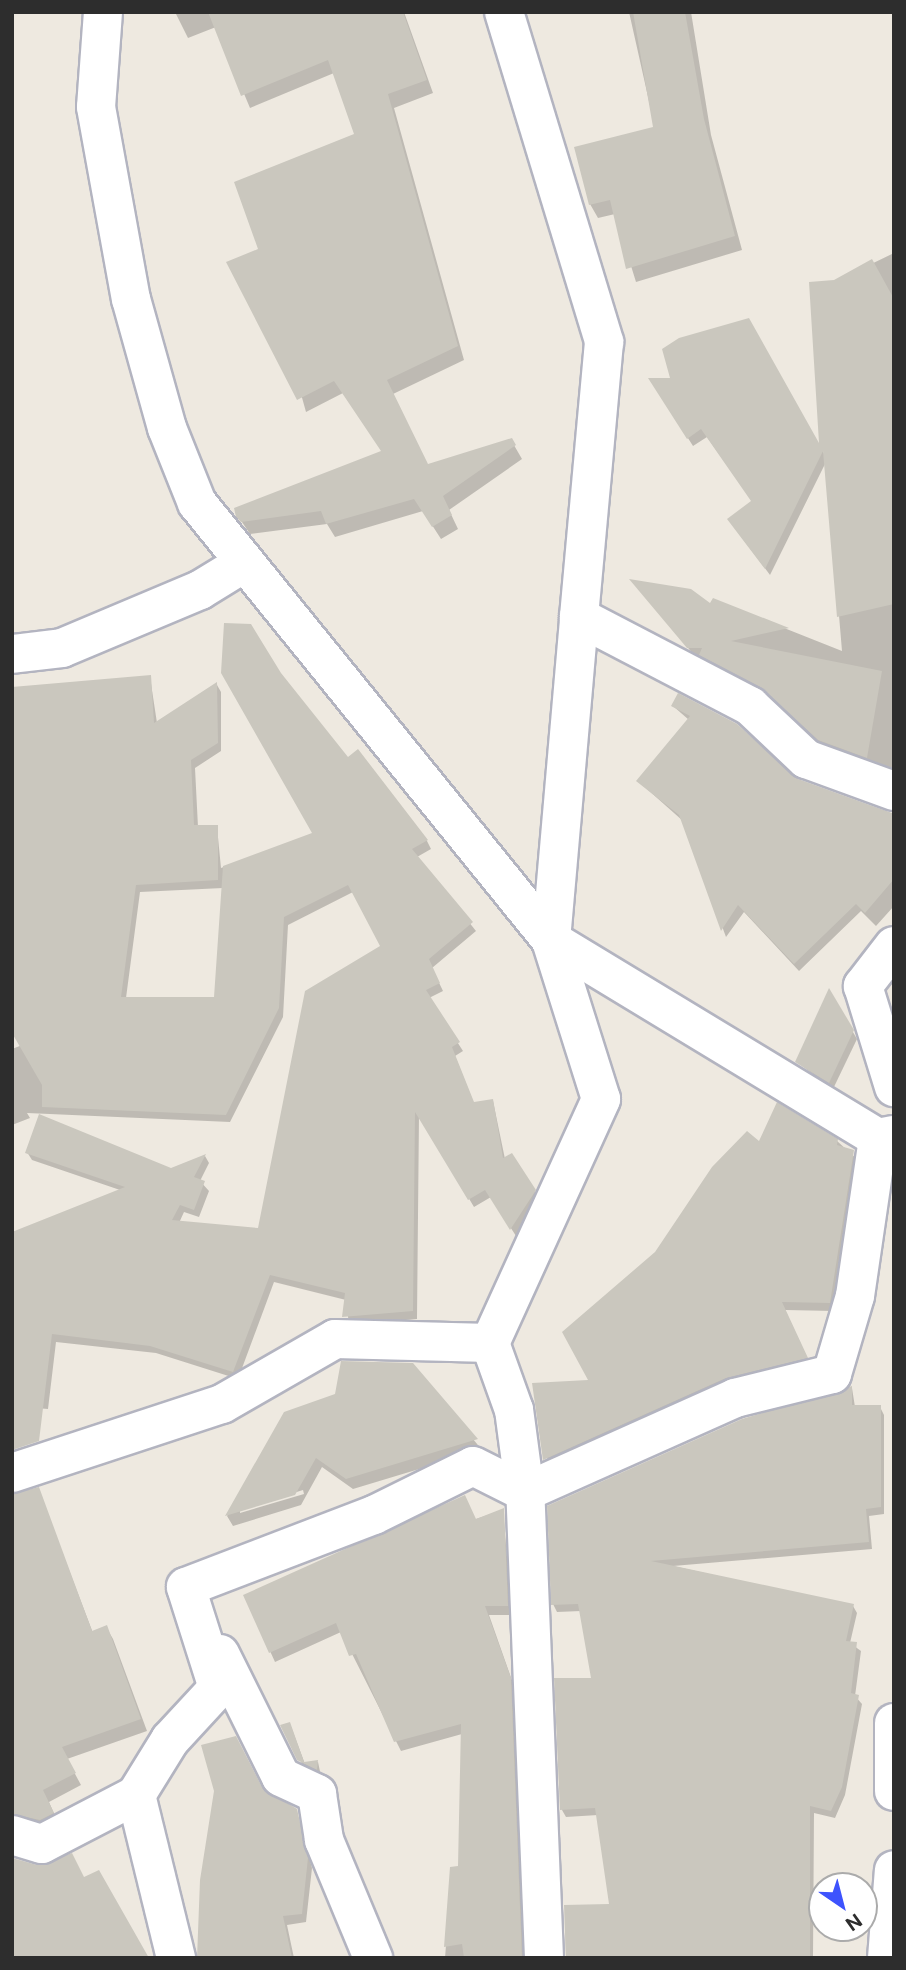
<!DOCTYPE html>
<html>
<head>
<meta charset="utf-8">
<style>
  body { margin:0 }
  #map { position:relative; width:906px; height:1970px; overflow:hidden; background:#eee9e0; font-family:"Public Sans",sans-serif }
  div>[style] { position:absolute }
  .shadow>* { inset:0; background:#0003 }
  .building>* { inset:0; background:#cac7be }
  .roads { filter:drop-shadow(2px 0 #b3b4c0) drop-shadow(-2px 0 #b3b4c0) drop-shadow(0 2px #b3b4c0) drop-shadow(0 -2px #b3b4c0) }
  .street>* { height:38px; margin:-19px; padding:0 19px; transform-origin:19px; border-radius:19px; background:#fff }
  span { translate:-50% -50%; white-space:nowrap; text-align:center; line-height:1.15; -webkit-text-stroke:5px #fff; paint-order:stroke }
  .frame { position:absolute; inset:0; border:14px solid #2d2d2d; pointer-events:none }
  .north { position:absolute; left:808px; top:1872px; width:70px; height:70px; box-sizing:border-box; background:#fff; border:2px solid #ababab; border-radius:50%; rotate:145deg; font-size:19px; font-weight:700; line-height:28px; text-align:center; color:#2d2d2d }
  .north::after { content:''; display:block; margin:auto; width:24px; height:32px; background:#3e53fd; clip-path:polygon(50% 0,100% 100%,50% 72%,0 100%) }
</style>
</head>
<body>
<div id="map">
  <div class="shadow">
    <i style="clip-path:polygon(175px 12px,404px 12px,433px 93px,394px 108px,464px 360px,393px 394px,428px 466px,511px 440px,522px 459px,449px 510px,458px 529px,441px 539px,423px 511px,335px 537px,327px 524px,250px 534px,238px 516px,383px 452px,343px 393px,306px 412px,261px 250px,356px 135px,334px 73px,250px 108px,216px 27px,188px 38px)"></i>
    <i style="clip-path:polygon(629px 12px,691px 12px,711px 135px,742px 250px,636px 282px,615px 214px,598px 218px,590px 204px,655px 128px)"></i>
    <i style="clip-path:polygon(894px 253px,894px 773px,824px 748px,767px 695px,694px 655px,632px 581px,711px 606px,714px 600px,842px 651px,826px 462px,770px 575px,734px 527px,753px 502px,707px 437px,693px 446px,651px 380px,672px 380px,748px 320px,826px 457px,834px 282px)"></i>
    <i style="clip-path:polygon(evenodd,280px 674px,348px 759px,357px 752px,427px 841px,431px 849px,417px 857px,476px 931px,432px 968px,443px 991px,429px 998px,463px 1051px,455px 1056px,474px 1104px,493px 1101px,505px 1159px,512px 1155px,539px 1199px,516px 1236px,491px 1197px,474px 1207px,419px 1115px,417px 1319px,349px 1325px,346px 1300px,274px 1282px,238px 1379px,156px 1353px,56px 1342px,48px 1409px,12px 1406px,120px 1190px,32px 1160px,27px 1152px,171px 1169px,205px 1156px,209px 1163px,200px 1181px,209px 1191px,199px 1217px,184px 1212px,179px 1223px,259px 1230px,382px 947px,353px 892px,288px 925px,283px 1017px,230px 1122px,27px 1113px,30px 1118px,12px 1125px,12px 1049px,48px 1035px,150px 677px,157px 723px,217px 685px,221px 692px,221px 751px,195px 768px,198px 827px,217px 827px,221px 868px,315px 834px,280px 674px,223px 888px,216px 999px,126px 998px,140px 892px,223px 888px)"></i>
    <i style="clip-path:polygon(679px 696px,798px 781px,894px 814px,894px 906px,876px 926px,861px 911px,799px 971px,744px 912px,726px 937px,683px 821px,638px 781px,689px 720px,673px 706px)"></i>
    <i style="clip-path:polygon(829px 991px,857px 1039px,833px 1089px,797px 1062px)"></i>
    <i style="clip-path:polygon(837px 1141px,858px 1160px,834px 1311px,785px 1310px,811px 1366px,549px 1468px,534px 1385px,591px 1382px,657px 1253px)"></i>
    <i style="clip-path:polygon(evenodd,412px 1365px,482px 1450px,353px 1489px,322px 1467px,301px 1505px,233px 1526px,227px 1516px,285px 1414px,412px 1365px,303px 1490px,304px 1494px,240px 1513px,240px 1510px,303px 1490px)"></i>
    <i style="clip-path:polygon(852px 1388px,855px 1407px,880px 1407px,884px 1415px,884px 1514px,869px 1516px,872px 1549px,673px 1566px,853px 1606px,857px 1613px,850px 1643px,861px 1651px,855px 1696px,862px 1704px,845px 1795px,835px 1818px,814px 1813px,813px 1958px,566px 1958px,565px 1906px,611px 1905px,598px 1815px,566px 1817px,562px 1810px,556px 1680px,593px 1680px,581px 1611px,557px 1612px,553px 1604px)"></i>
    <i style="clip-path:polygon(38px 1489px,93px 1633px,106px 1627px,113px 1639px,147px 1731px,67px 1759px,81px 1785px,49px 1802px,59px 1825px,12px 1826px,12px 1498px)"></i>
    <i style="clip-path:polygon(503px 1510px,512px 1615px,489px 1615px,515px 1689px,526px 1958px,445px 1958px,452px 1868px,460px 1868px,462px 1734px,401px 1751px,341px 1632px,275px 1662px,245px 1596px)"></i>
    <i style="clip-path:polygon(290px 1724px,305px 1764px,318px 1762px,321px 1776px,303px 1768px)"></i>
    <i style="clip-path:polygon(262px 1789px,296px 1810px,312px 1868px,306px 1922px,287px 1925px,294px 1958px,198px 1958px)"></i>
  </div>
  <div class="building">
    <i style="clip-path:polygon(208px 12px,403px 12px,427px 80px,388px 94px,458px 346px,387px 380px,428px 464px,512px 438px,516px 445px,443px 496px,452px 515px,432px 527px,414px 499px,326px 524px,321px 511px,241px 522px,236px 517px,234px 508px,381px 451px,334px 381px,297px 400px,226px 262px,258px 249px,234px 182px,354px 134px,328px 60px,241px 96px)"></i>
    <i style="clip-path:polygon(633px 12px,685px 12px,704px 119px,735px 236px,626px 269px,610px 200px,589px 205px,574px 147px,653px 127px)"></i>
    <i style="clip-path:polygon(872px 259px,894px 299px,894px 604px,837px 617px,823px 451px,765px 569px,727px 519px,751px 501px,701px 429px,687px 439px,648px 378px,670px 378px,662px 349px,679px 338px,749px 318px,819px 443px,809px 282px,834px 280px)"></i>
    <i style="clip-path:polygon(629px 579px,691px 589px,710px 603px,713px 598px,789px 628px,731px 641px,882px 671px,867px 758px,818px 740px,760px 687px,699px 655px,702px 648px,687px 648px)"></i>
    <i style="clip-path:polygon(224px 623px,251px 624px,281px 673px,348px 757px,358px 749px,428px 840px,412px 849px,473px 922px,429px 959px,440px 983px,426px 990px,460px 1042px,452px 1047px,474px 1102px,493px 1099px,503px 1158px,512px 1153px,536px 1190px,510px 1230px,485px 1190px,468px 1200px,415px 1112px,413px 1311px,342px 1317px,345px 1293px,270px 1275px,233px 1372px,150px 1346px,52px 1334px,39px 1441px,12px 1450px,12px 1232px,125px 1187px,25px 1153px,39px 1114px,171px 1168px,206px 1154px,194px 1177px,205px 1181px,194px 1210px,180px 1205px,172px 1220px,258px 1228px,305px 991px,380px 946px,348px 885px,284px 917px,279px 1008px,226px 1115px,42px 1107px,42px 1085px,12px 1033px,12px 687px,151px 675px,154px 723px,217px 682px,218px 743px,191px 760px,194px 825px,218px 825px,218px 880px,136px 885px,121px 997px,214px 997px,223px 866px,312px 833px,221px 673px)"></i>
    <i style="clip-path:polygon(678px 693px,737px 724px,798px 779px,894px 814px,894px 879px,865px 913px,856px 904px,794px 964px,738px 905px,721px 931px,679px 815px,636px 781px,690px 716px,671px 706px)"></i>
    <i style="clip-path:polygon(829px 988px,854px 1030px,829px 1083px,795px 1062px)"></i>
    <i style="clip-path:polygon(777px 1102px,838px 1139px,837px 1145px,854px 1150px,830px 1303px,782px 1302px,808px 1358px,726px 1378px,543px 1460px,532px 1383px,588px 1380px,562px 1332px,655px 1252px,712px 1167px,747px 1131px,759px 1141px)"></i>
    <i style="clip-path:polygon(341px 1361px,413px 1363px,478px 1439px,346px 1479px,316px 1458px,295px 1495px,225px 1516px,284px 1412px,335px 1394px)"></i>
    <i style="clip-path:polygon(852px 1386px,852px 1405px,881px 1405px,881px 1507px,866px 1509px,869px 1542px,651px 1561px,854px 1604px,846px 1641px,857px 1642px,851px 1693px,859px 1695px,842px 1787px,831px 1811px,810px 1806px,810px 1958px,566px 1958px,564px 1905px,609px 1904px,595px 1808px,560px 1810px,554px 1678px,591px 1678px,578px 1604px,551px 1605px,547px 1506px,742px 1419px)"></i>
    <i style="clip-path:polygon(39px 1487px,92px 1631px,107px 1625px,141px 1719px,62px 1747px,76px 1773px,43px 1790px,54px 1813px,40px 1820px,12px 1814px,12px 1494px)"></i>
    <i style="clip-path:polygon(465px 1495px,476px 1519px,504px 1508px,508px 1606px,485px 1606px,511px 1678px,522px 1958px,464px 1958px,462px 1944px,444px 1947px,450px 1867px,458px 1866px,461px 1724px,394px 1742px,356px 1654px,349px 1656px,336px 1623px,269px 1653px,243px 1595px)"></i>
    <i style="clip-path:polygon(290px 1722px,304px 1762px,318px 1760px,317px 1770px,297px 1760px,280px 1725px)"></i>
    <i style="clip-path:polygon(236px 1736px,262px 1787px,297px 1809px,308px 1858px,302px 1914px,283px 1916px,292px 1958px,197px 1958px,200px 1880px,214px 1791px,201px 1745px)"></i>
    <i style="clip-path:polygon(72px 1853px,84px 1877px,99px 1870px,149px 1958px,12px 1958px,12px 1858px,37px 1865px)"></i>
  </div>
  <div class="roads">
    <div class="street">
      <i style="left:103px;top:12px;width:95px;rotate:94.2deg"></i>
      <i style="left:96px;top:107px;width:195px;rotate:79.7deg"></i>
      <i style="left:131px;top:299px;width:134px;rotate:74.4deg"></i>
      <i style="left:167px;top:428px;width:81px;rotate:68.2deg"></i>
      <i style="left:197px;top:503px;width:562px;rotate:50.99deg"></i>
      <i style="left:551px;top:940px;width:382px;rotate:31.2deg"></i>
      <i style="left:504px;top:12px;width:345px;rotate:73.1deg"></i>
      <i style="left:604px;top:342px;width:276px;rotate:95.2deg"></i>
      <i style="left:579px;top:617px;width:193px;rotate:27.5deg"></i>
      <i style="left:750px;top:706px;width:77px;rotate:43.4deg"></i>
      <i style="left:806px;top:759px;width:94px;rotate:20deg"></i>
      <i style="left:12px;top:654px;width:50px;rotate:-6.8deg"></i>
      <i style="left:62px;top:648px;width:150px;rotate:-22.8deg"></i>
      <i style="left:200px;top:590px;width:52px;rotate:-31.5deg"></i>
      <i style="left:894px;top:946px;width:51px;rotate:127.8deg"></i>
      <i style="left:863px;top:986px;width:106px;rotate:72.9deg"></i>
      <i style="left:12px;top:1473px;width:221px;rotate:-18.2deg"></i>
      <i style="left:222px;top:1404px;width:130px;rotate:-29.9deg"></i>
      <i style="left:335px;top:1339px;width:155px;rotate:1.5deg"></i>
      <i style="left:220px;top:1654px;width:137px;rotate:63.6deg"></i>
      <i style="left:281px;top:1777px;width:40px;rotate:25deg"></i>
      <i style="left:317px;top:1794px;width:47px;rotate:81.3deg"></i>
      <i style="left:324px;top:1840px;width:128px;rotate:67.4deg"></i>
      <i style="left:894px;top:1723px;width:68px;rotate:90deg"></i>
      <i style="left:136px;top:1795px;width:168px;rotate:76.2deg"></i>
      <i style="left:12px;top:1835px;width:31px;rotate:17deg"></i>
      <i style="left:42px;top:1844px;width:106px;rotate:-27.5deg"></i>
      <i style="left:136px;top:1795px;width:65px;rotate:-58.3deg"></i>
      <i style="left:170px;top:1740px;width:71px;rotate:-47.3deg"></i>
      <i style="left:218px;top:1688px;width:106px;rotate:-107.6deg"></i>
      <i style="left:186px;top:1587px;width:201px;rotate:-21deg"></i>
      <i style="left:374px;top:1515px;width:110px;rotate:-26.3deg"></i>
      <i style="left:473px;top:1466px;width:58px;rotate:26.6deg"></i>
      <i style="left:525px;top:1492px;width:230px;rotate:-24.1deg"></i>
      <i style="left:735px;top:1398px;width:100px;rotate:-13.9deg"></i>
      <i style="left:832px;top:1374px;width:81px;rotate:-73.6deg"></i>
      <i style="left:855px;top:1296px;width:160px;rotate:-81.7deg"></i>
      <i style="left:878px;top:1138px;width:16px;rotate:-11deg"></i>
      <i style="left:544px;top:1958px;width:466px;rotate:-92.3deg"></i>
      <i style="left:525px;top:1492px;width:83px;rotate:-97.6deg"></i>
      <i style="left:514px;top:1410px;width:71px;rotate:-109.7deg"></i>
      <i style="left:490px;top:1343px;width:268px;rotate:-65.5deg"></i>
      <i style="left:601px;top:1099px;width:167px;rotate:-107.5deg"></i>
      <i style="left:551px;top:940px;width:324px;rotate:-85deg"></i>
      <i style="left:887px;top:1958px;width:88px;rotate:-85.5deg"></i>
    </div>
  </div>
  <div class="frame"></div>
  <div class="north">N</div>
</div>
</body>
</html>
